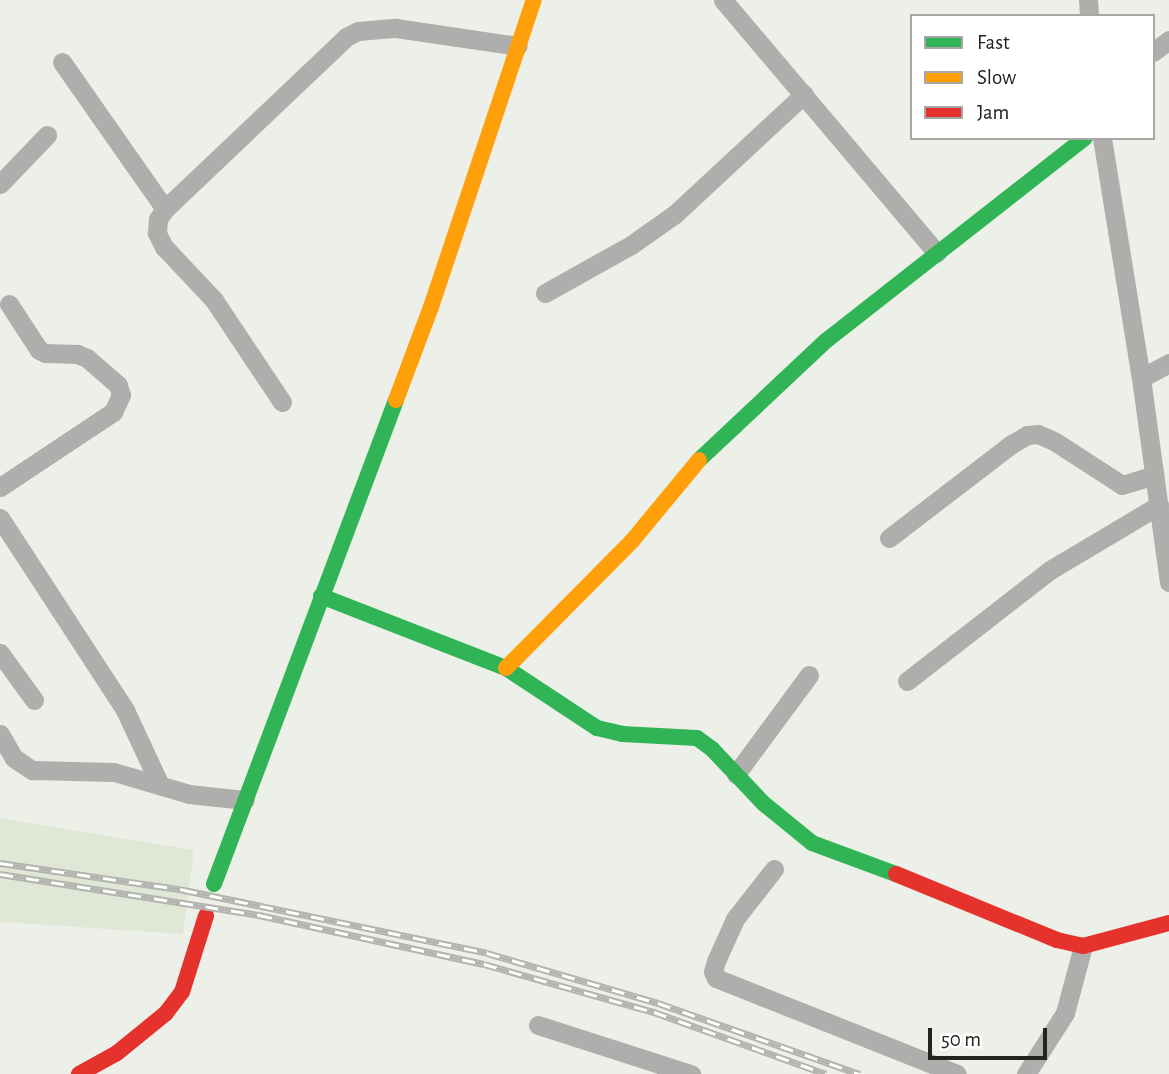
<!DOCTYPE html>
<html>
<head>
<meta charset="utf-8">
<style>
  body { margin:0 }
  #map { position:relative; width:1169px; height:1074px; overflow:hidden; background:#edf0e8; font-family:"Alegreya Sans",sans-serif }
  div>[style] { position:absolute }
  .built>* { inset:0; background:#e1e7d7 }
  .street>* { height:19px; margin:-9.5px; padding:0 9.5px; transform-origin:9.5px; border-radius:9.5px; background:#aeafac }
  .fast>* { height:16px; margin:-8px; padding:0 8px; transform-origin:8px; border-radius:8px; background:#30b455 }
  .slow>* { height:16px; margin:-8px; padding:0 8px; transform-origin:8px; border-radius:8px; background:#ff9f0a }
  .jam>* { height:16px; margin:-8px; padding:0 8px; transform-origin:8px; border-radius:8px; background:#e5322d }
  .rail>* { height:7px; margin-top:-3.5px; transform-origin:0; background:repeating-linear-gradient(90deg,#fff 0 13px,#b2b4ae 0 26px); box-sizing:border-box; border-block:2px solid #b2b4ae }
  span { translate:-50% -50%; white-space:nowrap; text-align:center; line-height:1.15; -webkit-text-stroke:6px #fff; paint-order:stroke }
  .legend { position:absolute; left:910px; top:14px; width:245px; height:126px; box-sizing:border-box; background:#fff; border:2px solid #a7a7a5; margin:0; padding:9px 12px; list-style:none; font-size:21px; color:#22241e }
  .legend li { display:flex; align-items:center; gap:14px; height:35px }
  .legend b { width:35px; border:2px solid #a7a7a5 }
  .scale { position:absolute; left:928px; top:1028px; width:119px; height:32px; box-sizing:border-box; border:4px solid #22241e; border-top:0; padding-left:9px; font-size:21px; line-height:24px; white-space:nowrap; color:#22241e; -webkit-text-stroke:5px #fff; paint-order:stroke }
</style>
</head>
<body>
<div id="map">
  <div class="built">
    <i style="clip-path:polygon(0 818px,194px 850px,183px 934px,0 922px)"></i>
  </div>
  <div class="street">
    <i style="left:723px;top:0;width:331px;rotate:49.8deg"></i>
    <i style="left:1088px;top:0;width:16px;rotate:86deg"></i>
    <i style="left:1153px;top:52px;width:20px;rotate:-37deg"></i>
    <i style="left:62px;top:62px;width:179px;rotate:55deg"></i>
    <i style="left:1102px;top:138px;width:243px;rotate:80.8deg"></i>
    <i style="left:1141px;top:378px;width:206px;rotate:82.2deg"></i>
    <i style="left:0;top:184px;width:68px;rotate:-46.2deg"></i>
    <i style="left:545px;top:293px;width:98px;rotate:-29.2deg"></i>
    <i style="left:631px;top:245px;width:54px;rotate:-35.2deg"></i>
    <i style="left:675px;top:214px;width:176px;rotate:-42.9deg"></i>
    <i style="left:1141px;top:378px;width:32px;rotate:-28deg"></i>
    <i style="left:282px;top:402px;width:123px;rotate:-123.7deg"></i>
    <i style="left:214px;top:300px;width:73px;rotate:-133.3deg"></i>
    <i style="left:164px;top:247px;width:16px;rotate:-117deg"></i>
    <i style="left:157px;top:233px;width:14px;rotate:-86deg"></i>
    <i style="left:158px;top:219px;width:12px;rotate:-55deg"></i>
    <i style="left:165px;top:209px;width:250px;rotate:-43.5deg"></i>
    <i style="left:346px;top:37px;width:13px;rotate:-27deg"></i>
    <i style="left:358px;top:31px;width:38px;rotate:-5deg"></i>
    <i style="left:396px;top:28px;width:123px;rotate:8.4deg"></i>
    <i style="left:0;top:487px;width:136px;rotate:-33.6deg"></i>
    <i style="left:113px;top:412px;width:19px;rotate:-65deg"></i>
    <i style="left:121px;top:395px;width:10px;rotate:-107deg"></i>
    <i style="left:118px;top:385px;width:41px;rotate:-138.9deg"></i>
    <i style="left:87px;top:358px;width:11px;rotate:-158deg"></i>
    <i style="left:77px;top:354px;width:32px;rotate:-178deg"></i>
    <i style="left:45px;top:353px;width:7px;rotate:-153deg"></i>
    <i style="left:39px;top:350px;width:55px;rotate:-123.1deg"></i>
    <i style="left:0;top:518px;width:229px;rotate:56.9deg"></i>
    <i style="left:125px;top:710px;width:83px;rotate:65deg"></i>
    <i style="left:889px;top:538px;width:153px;rotate:-37.5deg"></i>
    <i style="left:1010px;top:445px;width:20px;rotate:-30deg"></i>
    <i style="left:1027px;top:435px;width:11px;rotate:-5deg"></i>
    <i style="left:1038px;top:434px;width:17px;rotate:24deg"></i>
    <i style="left:1054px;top:441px;width:81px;rotate:32.9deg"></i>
    <i style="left:1122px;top:485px;width:34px;rotate:-17deg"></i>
    <i style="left:0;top:653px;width:58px;rotate:54.1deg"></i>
    <i style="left:907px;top:681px;width:181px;rotate:-37.8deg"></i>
    <i style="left:1050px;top:570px;width:127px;rotate:-30.8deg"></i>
    <i style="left:0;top:734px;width:28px;rotate:60deg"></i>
    <i style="left:14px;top:758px;width:22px;rotate:34deg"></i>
    <i style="left:32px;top:770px;width:82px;rotate:1.4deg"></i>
    <i style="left:114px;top:772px;width:78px;rotate:16.3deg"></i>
    <i style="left:189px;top:794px;width:56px;rotate:6.1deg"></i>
    <i style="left:736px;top:774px;width:123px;rotate:-53.6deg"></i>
    <i style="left:774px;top:869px;width:63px;rotate:128deg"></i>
    <i style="left:735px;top:919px;width:46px;rotate:114.3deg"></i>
    <i style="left:716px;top:961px;width:11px;rotate:105deg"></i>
    <i style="left:713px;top:972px;width:7px;rotate:63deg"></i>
    <i style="left:716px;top:978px;width:259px;rotate:21.7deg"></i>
    <i style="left:538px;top:1025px;width:161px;rotate:17.8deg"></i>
    <i style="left:1026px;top:1074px;width:72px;rotate:-57.4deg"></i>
    <i style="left:1065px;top:1013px;width:69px;rotate:-75deg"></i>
  </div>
  <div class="fast">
    <i style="left:699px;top:460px;width:175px;rotate:-43.2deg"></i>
    <i style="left:827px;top:340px;width:328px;rotate:-38.1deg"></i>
    <i style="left:321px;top:596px;width:199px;rotate:21.3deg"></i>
    <i style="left:506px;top:668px;width:109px;rotate:33.4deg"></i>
    <i style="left:597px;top:728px;width:26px;rotate:13deg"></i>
    <i style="left:622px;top:734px;width:75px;rotate:3.1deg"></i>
    <i style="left:697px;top:738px;width:19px;rotate:36deg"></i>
    <i style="left:712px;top:749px;width:74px;rotate:46.6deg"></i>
    <i style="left:763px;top:803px;width:63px;rotate:39.2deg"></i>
    <i style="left:812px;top:843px;width:90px;rotate:20.3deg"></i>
    <i style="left:214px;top:884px;width:517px;rotate:-69.39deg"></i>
  </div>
  <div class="slow">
    <i style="left:396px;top:400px;width:99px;rotate:-69.4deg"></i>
    <i style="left:431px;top:307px;width:324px;rotate:-71.5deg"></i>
    <i style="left:506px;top:668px;width:179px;rotate:-45.2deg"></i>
    <i style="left:632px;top:541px;width:105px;rotate:-50.4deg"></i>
  </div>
  <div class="jam">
    <i style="left:896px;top:874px;width:174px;rotate:22.3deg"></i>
    <i style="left:1057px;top:940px;width:27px;rotate:13deg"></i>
    <i style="left:1083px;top:946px;width:89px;rotate:-15deg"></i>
    <i style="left:79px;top:1074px;width:43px;rotate:-28.9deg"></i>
    <i style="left:117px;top:1053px;width:63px;rotate:-39.2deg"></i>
    <i style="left:166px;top:1013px;width:26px;rotate:-53deg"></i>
    <i style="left:182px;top:992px;width:80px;rotate:-72.5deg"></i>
  </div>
  <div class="rail">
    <i style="left:0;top:863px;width:186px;rotate:8.3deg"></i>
    <i style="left:184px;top:890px;width:309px;rotate:11.7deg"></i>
    <i style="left:487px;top:953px;width:178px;rotate:16.3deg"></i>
    <i style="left:658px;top:1003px;width:214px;rotate:19.4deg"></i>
    <i style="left:0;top:874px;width:262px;rotate:9deg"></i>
    <i style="left:259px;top:915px;width:230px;rotate:12.3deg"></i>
    <i style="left:484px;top:964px;width:177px;rotate:15.8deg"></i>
    <i style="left:654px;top:1012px;width:183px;rotate:19.8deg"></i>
  </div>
  <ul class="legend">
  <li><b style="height:9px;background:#30b455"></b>Fast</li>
  <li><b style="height:9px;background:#ff9f0a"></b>Slow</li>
  <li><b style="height:9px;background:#e5322d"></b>Jam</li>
  </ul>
  <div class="scale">50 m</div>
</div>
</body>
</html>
